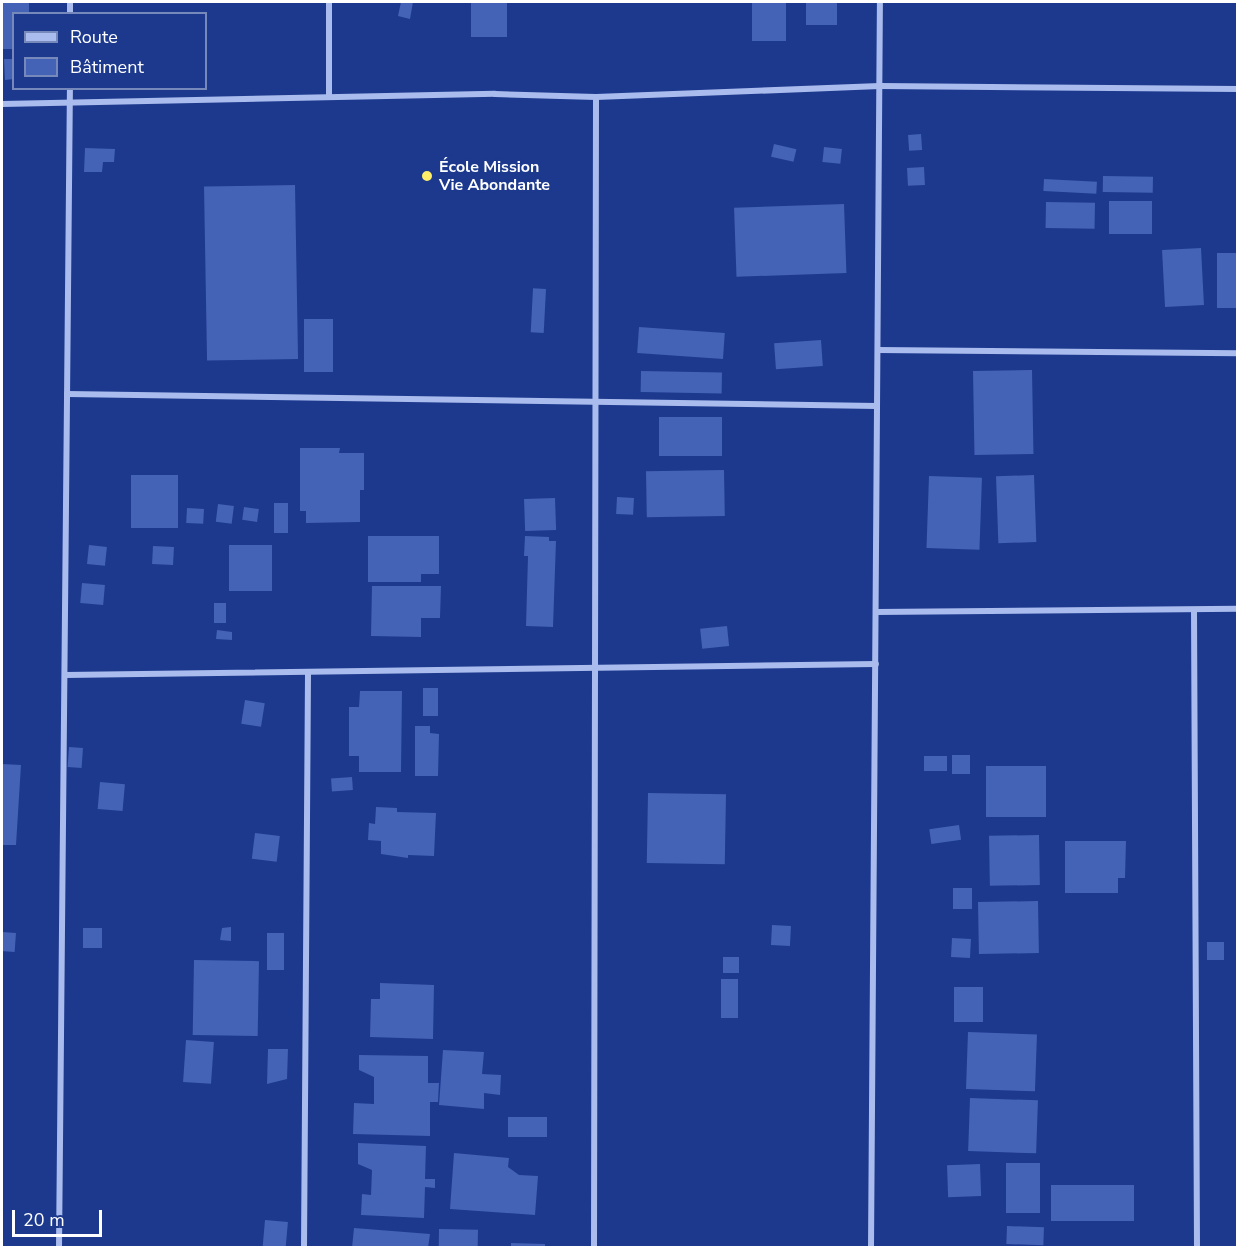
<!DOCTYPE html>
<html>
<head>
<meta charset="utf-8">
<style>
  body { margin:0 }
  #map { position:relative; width:1239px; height:1249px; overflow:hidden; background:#1c398e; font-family:"Nunito Sans",sans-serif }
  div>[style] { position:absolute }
  .building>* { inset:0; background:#4462b6; transform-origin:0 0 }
  .street>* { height:6px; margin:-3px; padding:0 3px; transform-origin:3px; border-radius:3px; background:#aabced }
  .dots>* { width:16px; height:16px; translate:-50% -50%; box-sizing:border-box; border:3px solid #1c398e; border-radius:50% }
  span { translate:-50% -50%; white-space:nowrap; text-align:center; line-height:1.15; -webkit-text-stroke:4.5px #1c398e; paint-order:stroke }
  .poi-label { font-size:16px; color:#fff; font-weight:700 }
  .left { translate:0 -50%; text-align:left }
  .frame { position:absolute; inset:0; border:3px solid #fff; pointer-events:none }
  .legend { position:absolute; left:12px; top:12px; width:195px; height:78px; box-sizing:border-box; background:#1c398e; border:2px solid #78b; margin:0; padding:8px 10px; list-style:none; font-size:18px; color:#fff }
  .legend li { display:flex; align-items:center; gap:12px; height:30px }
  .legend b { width:30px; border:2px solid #78b }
  .scale { position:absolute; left:12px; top:1210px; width:90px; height:27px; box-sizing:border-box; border:3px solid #fff; border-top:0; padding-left:8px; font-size:18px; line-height:21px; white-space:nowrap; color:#fff; -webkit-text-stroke:4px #1c398e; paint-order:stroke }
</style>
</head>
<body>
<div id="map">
  <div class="building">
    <i style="clip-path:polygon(2px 2px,29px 2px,29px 14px,14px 14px,14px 49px,2px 49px)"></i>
    <i style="clip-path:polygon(401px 2px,413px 2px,410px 19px,398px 16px)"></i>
    <i style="left:471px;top:2px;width:36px;height:35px"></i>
    <i style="left:752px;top:2px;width:34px;height:39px"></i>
    <i style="left:806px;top:2px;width:31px;height:23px"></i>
    <i style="clip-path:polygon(4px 59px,14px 59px,14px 79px,5px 80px)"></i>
    <i style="left:921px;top:134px;width:16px;height:13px;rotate:86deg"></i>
    <i style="left:774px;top:144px;width:23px;height:13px;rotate:13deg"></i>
    <i style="left:824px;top:147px;width:18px;height:15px;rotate:6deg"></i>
    <i style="clip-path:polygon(85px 148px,115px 149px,114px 162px,103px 162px,102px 172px,84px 172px)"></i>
    <i style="left:924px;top:167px;width:18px;height:17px;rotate:87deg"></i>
    <i style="left:1103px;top:176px;width:50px;height:16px;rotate:1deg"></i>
    <i style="left:1044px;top:179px;width:53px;height:12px;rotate:3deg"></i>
    <i style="left:295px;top:185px;width:174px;height:91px;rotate:89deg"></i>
    <i style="left:1109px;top:201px;width:43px;height:33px"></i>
    <i style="left:1046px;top:202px;width:49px;height:26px;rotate:1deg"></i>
    <i style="left:844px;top:204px;width:69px;height:110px;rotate:88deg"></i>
    <i style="left:1201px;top:248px;width:57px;height:39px;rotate:87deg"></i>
    <i style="left:1217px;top:253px;width:21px;height:55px"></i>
    <i style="left:546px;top:289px;width:44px;height:13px;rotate:93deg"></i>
    <i style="left:304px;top:319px;width:29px;height:53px"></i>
    <i style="left:639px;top:327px;width:86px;height:26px;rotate:4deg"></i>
    <i style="left:821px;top:340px;width:26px;height:47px;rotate:86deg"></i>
    <i style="left:1032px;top:370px;width:84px;height:59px;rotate:89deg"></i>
    <i style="left:641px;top:371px;width:81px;height:21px;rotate:1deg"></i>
    <i style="left:722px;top:417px;width:39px;height:63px;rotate:90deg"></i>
    <i style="clip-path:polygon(300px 448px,340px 448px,339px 453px,364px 453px,364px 490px,360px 490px,360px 522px,306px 523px,306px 511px,300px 511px)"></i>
    <i style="left:724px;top:470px;width:46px;height:78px;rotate:89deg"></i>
    <i style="left:131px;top:475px;width:47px;height:53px"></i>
    <i style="left:1034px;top:475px;width:67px;height:38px;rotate:88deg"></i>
    <i style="left:929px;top:476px;width:53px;height:72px;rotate:2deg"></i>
    <i style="left:617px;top:497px;width:17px;height:17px;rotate:3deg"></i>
    <i style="left:555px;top:498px;width:32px;height:31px;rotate:88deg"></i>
    <i style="left:288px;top:503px;width:30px;height:14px;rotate:90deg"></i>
    <i style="left:218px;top:504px;width:16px;height:18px;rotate:7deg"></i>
    <i style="left:244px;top:507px;width:15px;height:13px;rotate:8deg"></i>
    <i style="left:187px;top:508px;width:17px;height:15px;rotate:3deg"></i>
    <i style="clip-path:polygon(368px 536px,439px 536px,439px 574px,421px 574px,421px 582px,368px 582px)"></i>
    <i style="clip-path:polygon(525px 536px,549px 537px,549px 541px,556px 541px,553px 627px,526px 626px,528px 556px,524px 556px)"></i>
    <i style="left:89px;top:545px;width:18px;height:19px;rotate:6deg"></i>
    <i style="left:229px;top:545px;width:43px;height:46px"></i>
    <i style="left:153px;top:546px;width:21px;height:18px;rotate:3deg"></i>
    <i style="left:82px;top:583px;width:23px;height:20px;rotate:5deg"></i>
    <i style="clip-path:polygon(372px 586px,441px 586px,440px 618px,421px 618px,421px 637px,371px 636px)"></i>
    <i style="left:214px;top:603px;width:12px;height:20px"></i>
    <i style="left:727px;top:626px;width:20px;height:27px;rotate:84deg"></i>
    <i style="clip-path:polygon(217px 630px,232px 632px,232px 640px,216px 639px)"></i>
    <i style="left:423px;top:688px;width:15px;height:28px"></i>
    <i style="clip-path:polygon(360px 691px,402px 691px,401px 772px,359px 772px,359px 756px,349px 756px,349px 707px,359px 707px)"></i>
    <i style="left:245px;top:700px;width:20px;height:24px;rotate:9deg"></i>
    <i style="clip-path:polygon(415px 726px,430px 726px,430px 733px,439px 734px,438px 776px,415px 776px)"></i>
    <i style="left:69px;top:747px;width:14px;height:20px;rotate:4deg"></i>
    <i style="left:952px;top:755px;width:18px;height:19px"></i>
    <i style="left:924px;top:756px;width:23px;height:15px"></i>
    <i style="clip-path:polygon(2px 764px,21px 765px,16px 845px,2px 845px)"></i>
    <i style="left:986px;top:766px;width:60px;height:51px"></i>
    <i style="left:352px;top:777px;width:13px;height:21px;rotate:86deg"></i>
    <i style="left:100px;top:782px;width:25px;height:27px;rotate:5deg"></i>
    <i style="left:648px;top:793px;width:78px;height:70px;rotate:1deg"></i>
    <i style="clip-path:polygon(376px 807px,397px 808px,397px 812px,436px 813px,434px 856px,408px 855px,408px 858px,381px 854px,381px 841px,368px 840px,369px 823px,375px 824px)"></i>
    <i style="left:959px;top:825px;width:15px;height:30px;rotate:82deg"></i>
    <i style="left:255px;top:833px;width:25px;height:26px;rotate:7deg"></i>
    <i style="left:1039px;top:835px;width:50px;height:50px;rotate:89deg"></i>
    <i style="clip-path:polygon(1065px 841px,1126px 841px,1125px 878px,1118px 878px,1118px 893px,1065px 893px)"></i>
    <i style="left:953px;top:888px;width:19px;height:21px"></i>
    <i style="left:1038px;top:901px;width:52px;height:60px;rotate:89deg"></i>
    <i style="left:772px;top:925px;width:19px;height:20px;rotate:3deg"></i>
    <i style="clip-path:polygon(231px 927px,231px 941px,220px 940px,222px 928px)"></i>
    <i style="left:83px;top:928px;width:19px;height:20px"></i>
    <i style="left:2px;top:932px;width:14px;height:19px;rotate:4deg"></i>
    <i style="left:267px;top:933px;width:17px;height:37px"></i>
    <i style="left:952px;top:938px;width:19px;height:19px;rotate:3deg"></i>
    <i style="left:1207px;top:942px;width:17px;height:18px"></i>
    <i style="left:723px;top:957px;width:16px;height:16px"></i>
    <i style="left:194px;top:960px;width:65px;height:75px;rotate:1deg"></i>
    <i style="left:721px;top:979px;width:17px;height:39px"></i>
    <i style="clip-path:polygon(380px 983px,434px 985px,433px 1039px,370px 1037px,371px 999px,380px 999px)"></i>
    <i style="left:954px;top:987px;width:29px;height:35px"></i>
    <i style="left:968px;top:1032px;width:69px;height:57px;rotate:2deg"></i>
    <i style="left:186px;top:1040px;width:28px;height:42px;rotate:4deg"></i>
    <i style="clip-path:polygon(268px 1049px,288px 1049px,287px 1079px,267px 1084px)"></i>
    <i style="clip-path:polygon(443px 1050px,484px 1052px,482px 1074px,501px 1075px,500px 1095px,484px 1093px,484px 1109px,439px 1105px)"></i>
    <i style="clip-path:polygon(359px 1055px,428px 1056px,428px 1083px,439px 1083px,438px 1102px,430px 1102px,430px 1136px,353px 1134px,354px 1103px,374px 1104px,374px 1077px,359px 1070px)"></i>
    <i style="left:970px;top:1098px;width:68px;height:53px;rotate:2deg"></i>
    <i style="left:547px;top:1117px;width:20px;height:39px;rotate:90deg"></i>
    <i style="clip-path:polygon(358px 1143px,426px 1146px,425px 1179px,435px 1179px,435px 1188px,425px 1187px,424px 1218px,361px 1215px,362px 1194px,371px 1195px,372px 1170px,358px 1164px)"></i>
    <i style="clip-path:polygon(454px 1153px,509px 1158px,508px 1167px,519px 1175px,538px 1176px,535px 1215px,450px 1209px)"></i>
    <i style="left:1006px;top:1163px;width:34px;height:50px"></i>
    <i style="left:980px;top:1164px;width:32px;height:33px;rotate:88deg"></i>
    <i style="left:1134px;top:1185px;width:36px;height:83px;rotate:90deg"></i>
    <i style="left:265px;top:1220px;width:23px;height:28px;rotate:5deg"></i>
    <i style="left:1007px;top:1226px;width:37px;height:18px;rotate:2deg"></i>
    <i style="clip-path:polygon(354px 1228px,430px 1234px,428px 1248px,352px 1248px)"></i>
    <i style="left:439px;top:1229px;width:39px;height:19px;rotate:1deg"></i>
    <i style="clip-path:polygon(511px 1243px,545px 1244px,545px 1248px,511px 1248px)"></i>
  </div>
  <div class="street">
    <i style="left:70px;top:2px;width:12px;rotate:90deg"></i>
    <i style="left:329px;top:97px;width:95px;rotate:-90deg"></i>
    <i style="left:2px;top:104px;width:493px;rotate:-1.2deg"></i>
    <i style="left:495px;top:94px;width:101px;rotate:1.7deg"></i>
    <i style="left:596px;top:97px;width:284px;rotate:-2.2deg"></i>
    <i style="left:880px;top:86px;width:358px;rotate:0.5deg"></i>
    <i style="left:878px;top:350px;width:360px;rotate:0.5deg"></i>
    <i style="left:67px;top:394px;width:810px;rotate:0.85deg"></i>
    <i style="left:1194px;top:610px;width:638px;rotate:89.73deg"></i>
    <i style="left:876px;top:612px;width:362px;rotate:-0.5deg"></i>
    <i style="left:65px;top:675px;width:811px;rotate:-0.78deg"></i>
    <i style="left:59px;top:1248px;width:1160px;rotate:-89.46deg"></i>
    <i style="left:304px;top:1248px;width:576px;rotate:-89.6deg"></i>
    <i style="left:594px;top:1248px;width:1151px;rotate:-89.9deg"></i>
    <i style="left:871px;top:1248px;width:1246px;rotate:-89.59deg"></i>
  </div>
  <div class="dots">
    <i style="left:427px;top:176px;background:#feee68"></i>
  </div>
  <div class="poi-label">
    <span class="left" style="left:439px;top:176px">École Mission<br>Vie Abondante</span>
  </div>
  <div class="frame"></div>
  <ul class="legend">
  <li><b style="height:8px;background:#aabced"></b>Route</li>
  <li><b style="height:16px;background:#4462b6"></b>Bâtiment</li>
  </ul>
  <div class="scale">20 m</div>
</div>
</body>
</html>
